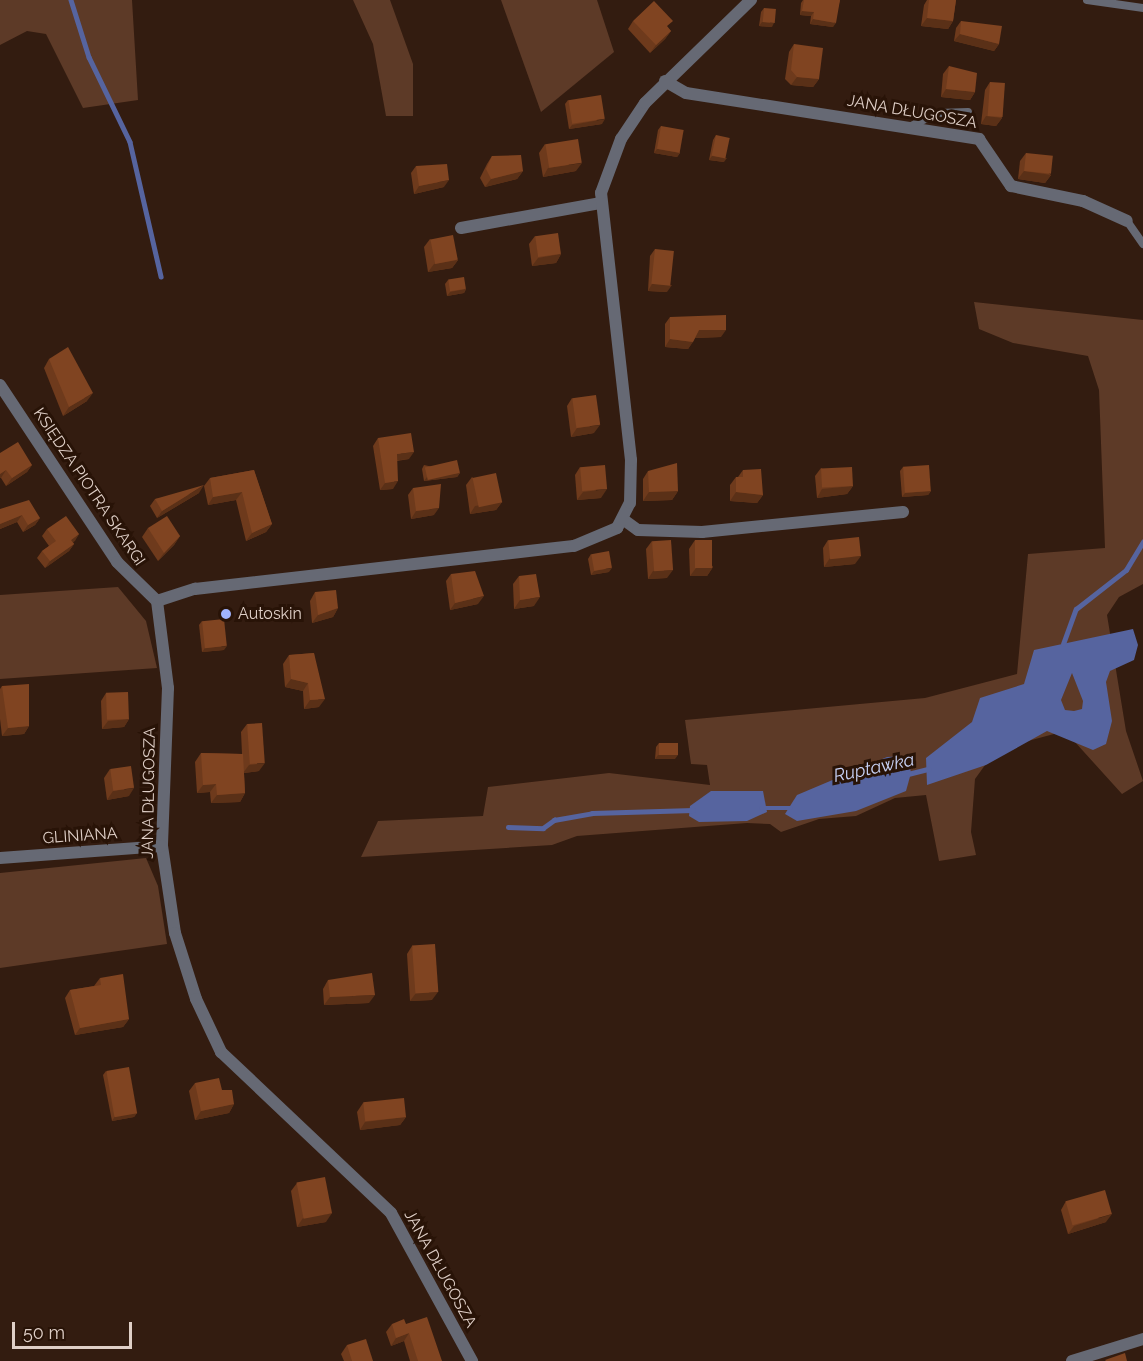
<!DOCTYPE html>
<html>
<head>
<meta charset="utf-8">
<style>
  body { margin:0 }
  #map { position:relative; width:1143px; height:1361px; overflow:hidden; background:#331c10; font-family:Raleway,sans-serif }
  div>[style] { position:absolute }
  .green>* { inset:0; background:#5d3a27 }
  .water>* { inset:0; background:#56649f }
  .stream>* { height:4.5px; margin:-2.25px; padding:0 2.25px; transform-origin:2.25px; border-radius:2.25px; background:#56649f }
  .service>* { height:8px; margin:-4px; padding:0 4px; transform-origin:4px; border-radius:4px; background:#666974 }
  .minor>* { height:12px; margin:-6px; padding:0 6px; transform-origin:6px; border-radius:6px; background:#666974 }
  .wall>* { inset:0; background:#6e3a1c }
  .shaded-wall>* { inset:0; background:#5a3017 }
  .building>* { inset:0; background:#804421; transform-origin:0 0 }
  .dots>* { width:16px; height:16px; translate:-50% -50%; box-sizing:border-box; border:3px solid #281307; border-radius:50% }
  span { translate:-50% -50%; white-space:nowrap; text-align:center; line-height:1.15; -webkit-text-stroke:6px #281307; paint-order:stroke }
  .street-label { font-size:16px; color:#dfcfc7 }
  .poi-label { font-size:16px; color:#dfcfc7 }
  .left { translate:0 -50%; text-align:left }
  .water-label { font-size:18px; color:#c8d2f6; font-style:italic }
  .scale { position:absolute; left:12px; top:1322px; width:120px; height:27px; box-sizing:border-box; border:3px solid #dfcfc7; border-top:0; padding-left:8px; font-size:18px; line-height:21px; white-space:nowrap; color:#dfcfc7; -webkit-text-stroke:4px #281307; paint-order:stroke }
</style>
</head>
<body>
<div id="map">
  <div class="green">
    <i style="clip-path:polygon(0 0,132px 0,138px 100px,83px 108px,46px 34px,27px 31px,0 45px)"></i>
    <i style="clip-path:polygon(353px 0,390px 0,413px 64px,413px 116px,386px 116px,373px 44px)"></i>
    <i style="clip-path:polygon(501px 0,597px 0,614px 52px,541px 112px)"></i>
    <i style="clip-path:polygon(974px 302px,1143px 320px,1143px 584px,1119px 597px,1107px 615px,1126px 731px,1143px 781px,1122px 794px,1065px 731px,1013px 745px,988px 761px,975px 779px,971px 832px,976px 855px,939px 861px,926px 795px,895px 798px,856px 816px,819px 819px,781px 832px,770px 824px,747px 823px,577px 836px,552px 845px,361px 857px,378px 821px,483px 816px,488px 787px,609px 773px,710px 785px,707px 765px,691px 764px,685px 720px,925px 698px,1017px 674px,1028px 554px,1105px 548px,1099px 390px,1088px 356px,1013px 343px,979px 329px)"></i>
    <i style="clip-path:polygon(118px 587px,146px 621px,157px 668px,0 679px,0 595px)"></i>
    <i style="clip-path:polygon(146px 858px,158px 886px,167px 944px,0 968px,0 873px)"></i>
  </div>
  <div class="water">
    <i style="clip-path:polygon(evenodd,1133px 629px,1138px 645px,1134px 660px,1110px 671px,1106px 682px,1112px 721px,1106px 744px,1093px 750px,1047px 731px,986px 765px,927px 785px,926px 758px,972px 722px,980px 698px,1024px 684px,1034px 650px,1133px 629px,1072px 673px,1083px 701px,1082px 709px,1074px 711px,1065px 710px,1061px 700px,1072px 673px)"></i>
    <i style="clip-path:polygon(908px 756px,911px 773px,906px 791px,856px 811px,797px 821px,785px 814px,797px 795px,887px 757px)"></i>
    <i style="clip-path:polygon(711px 791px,763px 791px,767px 812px,747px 821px,699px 822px,689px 816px,690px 806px)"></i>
  </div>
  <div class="stream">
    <i style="left:71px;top:0;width:60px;rotate:72.5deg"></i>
    <i style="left:89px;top:57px;width:94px;rotate:64.2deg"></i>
    <i style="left:130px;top:142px;width:138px;rotate:77deg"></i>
    <i style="left:1063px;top:644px;width:37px;rotate:-70deg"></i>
    <i style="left:1076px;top:609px;width:63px;rotate:-38deg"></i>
    <i style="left:1126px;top:570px;width:33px;rotate:-59deg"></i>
    <i style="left:908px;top:774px;width:21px;rotate:-14deg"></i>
    <i style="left:761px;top:808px;width:30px"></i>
    <i style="left:508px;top:827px;width:35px;rotate:2deg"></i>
    <i style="left:543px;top:828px;width:14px;rotate:-36deg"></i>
    <i style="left:554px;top:820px;width:39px;rotate:-10deg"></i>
    <i style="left:592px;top:813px;width:101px;rotate:-1.7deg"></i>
  </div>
  <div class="service">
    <i style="left:1087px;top:0;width:57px;rotate:8.1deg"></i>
    <i style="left:909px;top:127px;width:32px;rotate:-26deg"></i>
    <i style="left:938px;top:113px;width:30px;rotate:-2deg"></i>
    <i style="left:1127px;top:221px;width:28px;rotate:55deg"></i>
  </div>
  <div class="minor">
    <i style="left:665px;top:81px;width:24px;rotate:30deg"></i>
    <i style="left:686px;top:93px;width:297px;rotate:8.9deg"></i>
    <i style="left:979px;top:139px;width:57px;rotate:55.8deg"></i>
    <i style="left:1011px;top:186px;width:74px;rotate:11.8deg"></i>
    <i style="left:1083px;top:201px;width:48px;rotate:24.4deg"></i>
    <i style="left:461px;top:228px;width:141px;rotate:-10.2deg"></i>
    <i style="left:0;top:385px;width:212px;rotate:56.5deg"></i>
    <i style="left:117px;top:562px;width:56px;rotate:44.3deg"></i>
    <i style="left:624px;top:520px;width:17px;rotate:36deg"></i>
    <i style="left:638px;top:530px;width:64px;rotate:1.8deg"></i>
    <i style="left:702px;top:532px;width:202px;rotate:-5.7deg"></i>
    <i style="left:157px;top:601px;width:40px;rotate:-18deg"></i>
    <i style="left:195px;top:589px;width:381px;rotate:-6.5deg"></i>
    <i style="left:574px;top:546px;width:47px;rotate:-22.7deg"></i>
    <i style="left:617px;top:528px;width:28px;rotate:-63deg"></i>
    <i style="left:630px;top:503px;width:43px;rotate:-88.7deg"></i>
    <i style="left:631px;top:460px;width:269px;rotate:-96.4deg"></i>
    <i style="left:601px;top:193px;width:58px;rotate:-69.7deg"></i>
    <i style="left:621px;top:139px;width:43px;rotate:-56.3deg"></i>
    <i style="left:645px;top:103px;width:148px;rotate:-44.2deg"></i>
    <i style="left:157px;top:601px;width:88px;rotate:82.8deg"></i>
    <i style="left:168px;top:688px;width:158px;rotate:92.2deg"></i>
    <i style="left:162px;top:846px;width:88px;rotate:81.5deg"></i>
    <i style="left:175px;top:933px;width:69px;rotate:72.3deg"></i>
    <i style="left:196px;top:999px;width:59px;rotate:64.7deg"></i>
    <i style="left:221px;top:1052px;width:234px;rotate:43.4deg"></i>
    <i style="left:391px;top:1213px;width:169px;rotate:61.3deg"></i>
    <i style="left:0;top:858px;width:162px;rotate:-4.2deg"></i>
    <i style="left:1072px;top:1361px;width:74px;rotate:-17.2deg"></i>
  </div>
  <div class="wall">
    <i style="clip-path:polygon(803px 0,840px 0,833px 27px,810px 24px,811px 16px,800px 15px,801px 3px)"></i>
    <i style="clip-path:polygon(927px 0,956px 0,953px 21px,948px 29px,921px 26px,924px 5px)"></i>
    <i style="clip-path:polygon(764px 8px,772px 27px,759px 26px,761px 12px)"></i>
    <i style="clip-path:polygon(633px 21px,668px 28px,671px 31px,665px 39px,650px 53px,628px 29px)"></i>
    <i style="clip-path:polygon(961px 21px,999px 44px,994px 51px,954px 41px,956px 28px)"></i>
    <i style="clip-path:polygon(794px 44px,819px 79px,813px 87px,791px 85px,785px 79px,789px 52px)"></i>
    <i style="clip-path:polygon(949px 66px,975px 92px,970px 100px,941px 97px,943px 74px)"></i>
    <i style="clip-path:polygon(990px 82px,1002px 118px,996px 126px,981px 124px,985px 90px)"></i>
    <i style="clip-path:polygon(568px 100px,602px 124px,569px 129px,565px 104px)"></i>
    <i style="clip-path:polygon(661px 126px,680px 153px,677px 157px,654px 153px,658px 130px)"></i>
    <i style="clip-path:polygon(716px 135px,724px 162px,709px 160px,713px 140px)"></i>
    <i style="clip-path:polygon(545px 144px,576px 171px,543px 177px,539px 153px)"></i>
    <i style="clip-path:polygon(1026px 153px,1051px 175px,1045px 183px,1018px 179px,1020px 161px)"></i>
    <i style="clip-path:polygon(492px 156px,523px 171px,517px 179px,485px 187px,480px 178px,487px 164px)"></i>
    <i style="clip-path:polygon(416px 166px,444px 187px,414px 194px,411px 173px)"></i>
    <i style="clip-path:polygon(535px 236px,561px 254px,556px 263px,532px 266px,529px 244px)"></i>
    <i style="clip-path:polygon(430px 239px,458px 260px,452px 268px,428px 272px,424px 247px)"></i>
    <i style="clip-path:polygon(655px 249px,667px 292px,648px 291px,650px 256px)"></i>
    <i style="clip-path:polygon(448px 280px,466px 289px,464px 293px,447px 296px,445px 284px)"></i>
    <i style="clip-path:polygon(670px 317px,721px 337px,695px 338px,688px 349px,665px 347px,665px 324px)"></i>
    <i style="clip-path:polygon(49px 359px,87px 401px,63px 416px,44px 368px)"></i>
    <i style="clip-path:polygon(572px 398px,594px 433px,571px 437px,567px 406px)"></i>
    <i style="clip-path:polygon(378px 438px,409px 459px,397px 461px,393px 489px,380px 490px,373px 446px)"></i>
    <i style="clip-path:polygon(0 453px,32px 465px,27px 472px,6px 486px,1px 478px,0 478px)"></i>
    <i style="clip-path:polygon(424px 465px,460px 473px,457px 477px,424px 481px,422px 469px)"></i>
    <i style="clip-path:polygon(580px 467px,601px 498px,577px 500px,575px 475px)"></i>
    <i style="clip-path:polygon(903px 467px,931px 491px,928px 495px,902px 497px,900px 471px)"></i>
    <i style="clip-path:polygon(821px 468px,853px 486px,847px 494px,817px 498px,815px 476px)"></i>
    <i style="clip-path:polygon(254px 470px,272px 524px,266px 532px,246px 541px,236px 500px,208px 505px,204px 486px,210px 478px)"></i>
    <i style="clip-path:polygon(743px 470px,763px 495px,757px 503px,730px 501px,730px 485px,736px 477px,738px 477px)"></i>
    <i style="clip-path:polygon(648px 471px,678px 491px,672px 500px,643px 501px,643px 479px)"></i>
    <i style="clip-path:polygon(472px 477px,502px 502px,496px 510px,470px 514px,466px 485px)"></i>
    <i style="clip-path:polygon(413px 488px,434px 515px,411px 519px,408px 495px)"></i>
    <i style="clip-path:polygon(199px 493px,157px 518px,150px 506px,155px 499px)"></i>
    <i style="clip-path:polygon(0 509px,40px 518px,35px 525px,23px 532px,17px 522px,0 529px)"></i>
    <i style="clip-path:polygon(148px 528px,180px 536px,174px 545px,158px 561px,142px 537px)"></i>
    <i style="clip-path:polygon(47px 529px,79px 534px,73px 542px,74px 544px,69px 551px,45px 568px,37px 558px,42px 551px,49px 546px,42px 536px)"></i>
    <i style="clip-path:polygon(695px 540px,713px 567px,707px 576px,690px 576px,689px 549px)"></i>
    <i style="clip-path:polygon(828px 540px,855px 564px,824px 567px,823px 548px)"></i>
    <i style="clip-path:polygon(652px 541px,667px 578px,648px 579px,646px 549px)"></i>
    <i style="clip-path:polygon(591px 554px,609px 572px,591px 575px,588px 559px)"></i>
    <i style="clip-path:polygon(451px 574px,478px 604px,450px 610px,446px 581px)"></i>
    <i style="clip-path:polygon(519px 576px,534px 606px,514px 609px,513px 584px)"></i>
    <i style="clip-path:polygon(315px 592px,338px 608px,333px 617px,312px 623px,310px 601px)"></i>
    <i style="clip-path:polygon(202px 621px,224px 650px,202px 652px,199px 625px)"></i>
    <i style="clip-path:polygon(314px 653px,319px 707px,304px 709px,303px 691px,285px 687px,283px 664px,289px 655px)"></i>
    <i style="clip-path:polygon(2px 686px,29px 726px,24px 734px,2px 736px,0 719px,0 689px)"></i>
    <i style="clip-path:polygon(106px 693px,129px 719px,124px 727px,102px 729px,101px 701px)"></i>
    <i style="clip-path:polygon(247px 724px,259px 771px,244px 773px,245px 793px,240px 802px,211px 803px,210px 792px,197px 793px,195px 762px,201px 753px,242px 754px,241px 732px)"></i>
    <i style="clip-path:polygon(659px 743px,675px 759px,655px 759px,656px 747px)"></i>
    <i style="clip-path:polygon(110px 769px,129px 796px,107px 800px,104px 778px)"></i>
    <i style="clip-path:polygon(412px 946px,432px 1000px,410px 1001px,407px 954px)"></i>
    <i style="clip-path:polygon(100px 978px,129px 1019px,123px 1027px,75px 1035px,65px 998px,70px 990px,94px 986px)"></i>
    <i style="clip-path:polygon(328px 980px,369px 1003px,324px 1005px,323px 989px)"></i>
    <i style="clip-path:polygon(106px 1071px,137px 1113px,134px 1117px,112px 1121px,103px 1075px)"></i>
    <i style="clip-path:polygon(195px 1083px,222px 1090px,234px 1104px,229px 1113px,195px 1120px,189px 1091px)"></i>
    <i style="clip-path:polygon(363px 1103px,406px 1117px,400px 1125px,360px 1130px,357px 1112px)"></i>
    <i style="clip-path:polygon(297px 1183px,326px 1222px,297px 1227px,291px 1191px)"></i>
    <i style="clip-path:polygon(1066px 1201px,1106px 1222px,1068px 1234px,1061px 1210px)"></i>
    <i style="clip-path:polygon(392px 1324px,406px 1324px,442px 1361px,410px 1361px,404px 1341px,391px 1346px,386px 1332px)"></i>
    <i style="clip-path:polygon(347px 1345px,373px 1361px,344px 1361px,341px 1354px)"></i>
  </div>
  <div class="shaded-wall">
    <i style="clip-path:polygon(802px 11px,814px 12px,811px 16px,800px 15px)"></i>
    <i style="clip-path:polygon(927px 18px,953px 21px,948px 29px,921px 26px)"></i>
    <i style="clip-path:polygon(813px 19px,836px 23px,833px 27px,810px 24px)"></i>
    <i style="clip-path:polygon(762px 22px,774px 23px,772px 27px,759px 26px)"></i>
    <i style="clip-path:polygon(671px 31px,665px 39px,650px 53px,656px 45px)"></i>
    <i style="clip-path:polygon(960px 34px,999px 44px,994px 51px,954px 41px)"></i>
    <i style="clip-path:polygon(797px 77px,819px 79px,813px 87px,791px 85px)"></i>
    <i style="clip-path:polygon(946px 89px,975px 92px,970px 100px,941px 97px)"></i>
    <i style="clip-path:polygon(986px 116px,1002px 118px,996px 126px,981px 124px)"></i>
    <i style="clip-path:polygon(605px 119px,602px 124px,569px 129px,572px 125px)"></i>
    <i style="clip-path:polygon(657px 149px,680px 153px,677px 157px,654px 153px)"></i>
    <i style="clip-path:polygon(712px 156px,727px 158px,724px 162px,709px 160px)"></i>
    <i style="clip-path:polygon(582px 163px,576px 171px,543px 177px,548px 168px)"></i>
    <i style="clip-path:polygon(523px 171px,517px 179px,485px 187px,491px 179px)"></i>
    <i style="clip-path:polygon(1024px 171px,1051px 175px,1045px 183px,1018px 179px)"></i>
    <i style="clip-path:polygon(449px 180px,444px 187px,414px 194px,419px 186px)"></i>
    <i style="clip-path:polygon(561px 254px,556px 263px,532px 266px,538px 258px)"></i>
    <i style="clip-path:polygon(458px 260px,452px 268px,428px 272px,434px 264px)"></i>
    <i style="clip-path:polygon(652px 284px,672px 285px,667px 292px,648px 291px)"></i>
    <i style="clip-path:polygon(466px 289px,464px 293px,447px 296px,450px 292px)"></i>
    <i style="clip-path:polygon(699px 330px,726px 330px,721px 337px,694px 338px)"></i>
    <i style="clip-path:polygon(670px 339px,693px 342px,688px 349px,665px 347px)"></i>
    <i style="clip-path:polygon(93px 393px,87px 401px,63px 416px,69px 407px)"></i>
    <i style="clip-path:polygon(600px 425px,594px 433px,571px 437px,577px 428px)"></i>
    <i style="clip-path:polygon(414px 452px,409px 459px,392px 461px,397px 454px)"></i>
    <i style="clip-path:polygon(32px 465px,27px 472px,6px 486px,12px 478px)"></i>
    <i style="clip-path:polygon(6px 470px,1px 478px,0 478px,0 474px)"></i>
    <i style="clip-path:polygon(460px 473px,457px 477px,424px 481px,427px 477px)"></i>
    <i style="clip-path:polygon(398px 481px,393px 489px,380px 490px,385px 483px)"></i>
    <i style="clip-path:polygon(204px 485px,199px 493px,157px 518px,162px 511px)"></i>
    <i style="clip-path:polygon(853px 486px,847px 494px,817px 498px,822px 489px)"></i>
    <i style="clip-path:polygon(607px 489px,601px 498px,577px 500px,583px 492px)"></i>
    <i style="clip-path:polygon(678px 491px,672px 500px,643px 501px,649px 492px)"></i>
    <i style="clip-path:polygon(931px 491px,928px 495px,902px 497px,905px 493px)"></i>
    <i style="clip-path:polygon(242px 492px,236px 500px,208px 505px,213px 497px)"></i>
    <i style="clip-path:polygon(736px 492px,763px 495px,757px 503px,730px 501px)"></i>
    <i style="clip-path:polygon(502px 502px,496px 510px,470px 514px,475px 506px)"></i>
    <i style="clip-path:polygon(439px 508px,434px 515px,411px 519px,416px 511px)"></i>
    <i style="clip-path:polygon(22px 515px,17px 522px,0 529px,0 524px)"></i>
    <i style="clip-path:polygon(40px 518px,35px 525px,23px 532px,28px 525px)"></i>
    <i style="clip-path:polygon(272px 524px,266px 532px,246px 541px,252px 533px)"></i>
    <i style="clip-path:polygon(79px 534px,75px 541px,66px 547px,71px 540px)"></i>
    <i style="clip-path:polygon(180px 536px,174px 545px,158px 561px,164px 553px)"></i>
    <i style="clip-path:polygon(74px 544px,69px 551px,45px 568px,50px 561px)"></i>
    <i style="clip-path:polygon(861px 556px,855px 564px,824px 567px,830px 558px)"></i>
    <i style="clip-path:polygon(713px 567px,707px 576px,690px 576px,696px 568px)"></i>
    <i style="clip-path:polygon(612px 568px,609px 572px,591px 575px,594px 571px)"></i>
    <i style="clip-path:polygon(673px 570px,667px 578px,648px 579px,653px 571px)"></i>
    <i style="clip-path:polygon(484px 596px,478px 604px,450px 610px,455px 603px)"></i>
    <i style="clip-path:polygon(540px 597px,534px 606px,514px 609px,520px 600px)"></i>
    <i style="clip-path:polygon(338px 608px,333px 617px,312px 623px,318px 615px)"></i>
    <i style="clip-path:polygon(227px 646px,224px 650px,202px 652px,205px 648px)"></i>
    <i style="clip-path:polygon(291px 679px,308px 683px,303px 691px,285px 687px)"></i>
    <i style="clip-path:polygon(325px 699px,319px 707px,304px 709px,310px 700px)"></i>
    <i style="clip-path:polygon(129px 719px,124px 727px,102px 729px,108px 721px)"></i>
    <i style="clip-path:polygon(29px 726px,24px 734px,2px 736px,8px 728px)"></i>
    <i style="clip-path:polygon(658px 755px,678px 755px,675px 759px,655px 759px)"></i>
    <i style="clip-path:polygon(265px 763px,259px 771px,243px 773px,249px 765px)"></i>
    <i style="clip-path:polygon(216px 784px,210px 792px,197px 793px,203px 785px)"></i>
    <i style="clip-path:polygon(134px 788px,129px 796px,107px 800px,113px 791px)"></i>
    <i style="clip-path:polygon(245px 793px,240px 802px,211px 803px,217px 795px)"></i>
    <i style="clip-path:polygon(438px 992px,432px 1000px,410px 1001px,416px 993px)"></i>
    <i style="clip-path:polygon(375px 995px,369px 1003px,324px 1005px,330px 997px)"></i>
    <i style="clip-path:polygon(129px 1019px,123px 1027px,75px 1035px,80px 1028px)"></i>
    <i style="clip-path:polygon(234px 1104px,229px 1113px,195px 1120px,201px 1111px)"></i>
    <i style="clip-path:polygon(137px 1113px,134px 1117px,112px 1121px,115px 1116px)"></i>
    <i style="clip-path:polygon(406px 1117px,400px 1125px,360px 1130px,365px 1122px)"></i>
    <i style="clip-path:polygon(332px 1213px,326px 1222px,297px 1227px,303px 1218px)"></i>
    <i style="clip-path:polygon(1112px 1214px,1106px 1222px,1068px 1234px,1074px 1226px)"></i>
    <i style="clip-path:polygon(409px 1333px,404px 1341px,391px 1346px,396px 1338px)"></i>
  </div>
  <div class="building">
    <i style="clip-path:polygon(804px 0,840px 0,836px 23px,813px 19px,814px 12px,802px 11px)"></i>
    <i style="clip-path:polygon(929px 0,956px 0,953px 21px,927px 18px)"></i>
    <i style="clip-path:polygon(654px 1px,673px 21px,667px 26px,671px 31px,656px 45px,633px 21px)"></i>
    <i style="left:764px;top:8px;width:12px;height:14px;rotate:5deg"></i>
    <i style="clip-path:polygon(961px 21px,1002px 26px,999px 44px,960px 34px)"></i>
    <i style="clip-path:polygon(794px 44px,823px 48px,819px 79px,797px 77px,791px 70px)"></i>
    <i style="clip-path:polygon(949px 66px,977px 73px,975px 92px,946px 89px)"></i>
    <i style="left:990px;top:82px;width:15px;height:34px;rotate:4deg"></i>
    <i style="left:601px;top:95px;width:24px;height:33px;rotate:81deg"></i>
    <i style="left:661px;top:126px;width:23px;height:23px;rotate:10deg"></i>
    <i style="left:716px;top:135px;width:14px;height:21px;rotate:12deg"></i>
    <i style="left:578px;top:139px;width:24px;height:33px;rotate:81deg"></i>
    <i style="left:1026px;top:153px;width:27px;height:18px;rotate:6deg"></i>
    <i style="clip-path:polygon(521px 155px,523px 171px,491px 179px,486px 169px,492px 156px)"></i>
    <i style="clip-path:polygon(447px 164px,449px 180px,419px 186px,416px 166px)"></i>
    <i style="left:558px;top:233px;width:21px;height:23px;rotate:82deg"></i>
    <i style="left:453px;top:235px;width:25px;height:23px;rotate:79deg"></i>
    <i style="left:655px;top:249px;width:19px;height:35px;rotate:6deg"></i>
    <i style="left:464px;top:277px;width:12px;height:16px;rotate:81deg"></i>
    <i style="clip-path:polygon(726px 315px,726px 330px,699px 330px,693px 342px,670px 339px,670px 317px)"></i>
    <i style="clip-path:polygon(68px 347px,93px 393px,69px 407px,49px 359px)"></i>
    <i style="left:596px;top:395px;width:30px;height:24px;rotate:82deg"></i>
    <i style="clip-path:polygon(411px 433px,414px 452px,397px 454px,398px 481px,385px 483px,378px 438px)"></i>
    <i style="clip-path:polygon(18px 442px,32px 465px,12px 478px,6px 470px,0 474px,0 453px)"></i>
    <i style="left:457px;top:460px;width:13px;height:33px;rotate:77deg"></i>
    <i style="clip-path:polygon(677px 463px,678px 491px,649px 492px,648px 471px)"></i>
    <i style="left:605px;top:465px;width:24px;height:25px;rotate:85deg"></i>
    <i style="left:929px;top:465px;width:26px;height:26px;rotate:86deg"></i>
    <i style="left:852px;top:467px;width:19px;height:31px;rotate:87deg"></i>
    <i style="clip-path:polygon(761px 469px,763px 495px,736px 492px,736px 477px,743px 477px,743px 470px)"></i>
    <i style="clip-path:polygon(254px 470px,272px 524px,252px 533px,242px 492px,213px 497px,210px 478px)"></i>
    <i style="left:496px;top:473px;width:30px;height:24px;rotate:78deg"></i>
    <i style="clip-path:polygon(441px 484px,439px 508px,416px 511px,413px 488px)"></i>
    <i style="clip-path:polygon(204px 485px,162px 511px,155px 499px)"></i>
    <i style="clip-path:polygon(29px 500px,40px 518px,28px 525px,22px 515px,0 524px,0 509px)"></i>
    <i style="clip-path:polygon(66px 516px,79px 534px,71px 540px,74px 544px,50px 561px,42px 551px,56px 541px,47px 529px)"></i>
    <i style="clip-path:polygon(167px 516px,180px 536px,164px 553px,148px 528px)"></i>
    <i style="left:859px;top:537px;width:19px;height:31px;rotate:84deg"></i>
    <i style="left:671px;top:540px;width:30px;height:19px;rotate:86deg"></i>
    <i style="left:695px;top:540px;width:17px;height:28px"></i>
    <i style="left:609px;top:551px;width:17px;height:18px;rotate:80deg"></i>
    <i style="clip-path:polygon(475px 571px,484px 596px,455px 603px,451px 574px)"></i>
    <i style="clip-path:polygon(536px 574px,540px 597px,520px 600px,519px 576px)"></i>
    <i style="clip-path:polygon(336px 590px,338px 608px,318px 615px,315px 592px)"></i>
    <i style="left:224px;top:619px;width:27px;height:22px;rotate:84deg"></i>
    <i style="clip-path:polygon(314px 653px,325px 699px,310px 700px,308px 683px,291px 679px,289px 655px)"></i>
    <i style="clip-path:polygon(29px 684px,29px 726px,8px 728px,2px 686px)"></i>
    <i style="left:128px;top:692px;width:27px;height:22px;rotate:88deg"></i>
    <i style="left:262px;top:723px;width:40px;height:15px;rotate:86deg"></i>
    <i style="left:659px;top:743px;width:19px;height:12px"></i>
    <i style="clip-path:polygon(201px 753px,243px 754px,245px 793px,217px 795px,216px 784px,203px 785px)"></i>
    <i style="left:131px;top:766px;width:22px;height:21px;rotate:82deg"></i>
    <i style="left:435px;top:944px;width:48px;height:23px;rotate:86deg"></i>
    <i style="clip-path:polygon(372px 973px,375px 995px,330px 997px,328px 980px)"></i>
    <i style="clip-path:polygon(123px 974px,129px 1019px,80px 1028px,70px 990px,101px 985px,100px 978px)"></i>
    <i style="left:129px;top:1067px;width:47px;height:23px;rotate:80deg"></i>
    <i style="clip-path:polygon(219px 1078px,222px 1090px,232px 1090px,234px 1104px,201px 1111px,195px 1083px)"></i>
    <i style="left:404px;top:1098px;width:19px;height:41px;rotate:84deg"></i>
    <i style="left:325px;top:1177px;width:37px;height:29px;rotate:79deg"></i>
    <i style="left:1105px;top:1190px;width:25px;height:41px;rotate:74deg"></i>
    <i style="clip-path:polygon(427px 1317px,442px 1361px,418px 1361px,409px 1333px,396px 1338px,392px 1324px,404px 1319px,406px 1324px)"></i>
    <i style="clip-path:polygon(366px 1339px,373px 1361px,352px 1361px,347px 1345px)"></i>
    <i style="clip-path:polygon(1125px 1353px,1127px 1361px,1106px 1361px,1105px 1360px)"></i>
  </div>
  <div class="dots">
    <i style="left:226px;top:614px;background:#a0b3fd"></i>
  </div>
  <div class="street-label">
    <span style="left:912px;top:112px;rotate:10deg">JANA DŁUGOSZA</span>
    <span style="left:89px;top:487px;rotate:56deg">KSIĘDZA PIOTRA SKARGI</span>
    <span style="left:149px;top:793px;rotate:-89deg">JANA DŁUGOSZA</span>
    <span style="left:80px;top:836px;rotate:-4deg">GLINIANA</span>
    <span style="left:440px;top:1269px;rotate:61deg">JANA DŁUGOSZA</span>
  </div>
  <div class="poi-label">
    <span class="left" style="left:238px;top:614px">Autoskin</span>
  </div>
  <div class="water-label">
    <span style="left:874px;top:768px;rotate:-12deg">Ruptawka</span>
  </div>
  <div class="scale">50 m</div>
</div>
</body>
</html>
